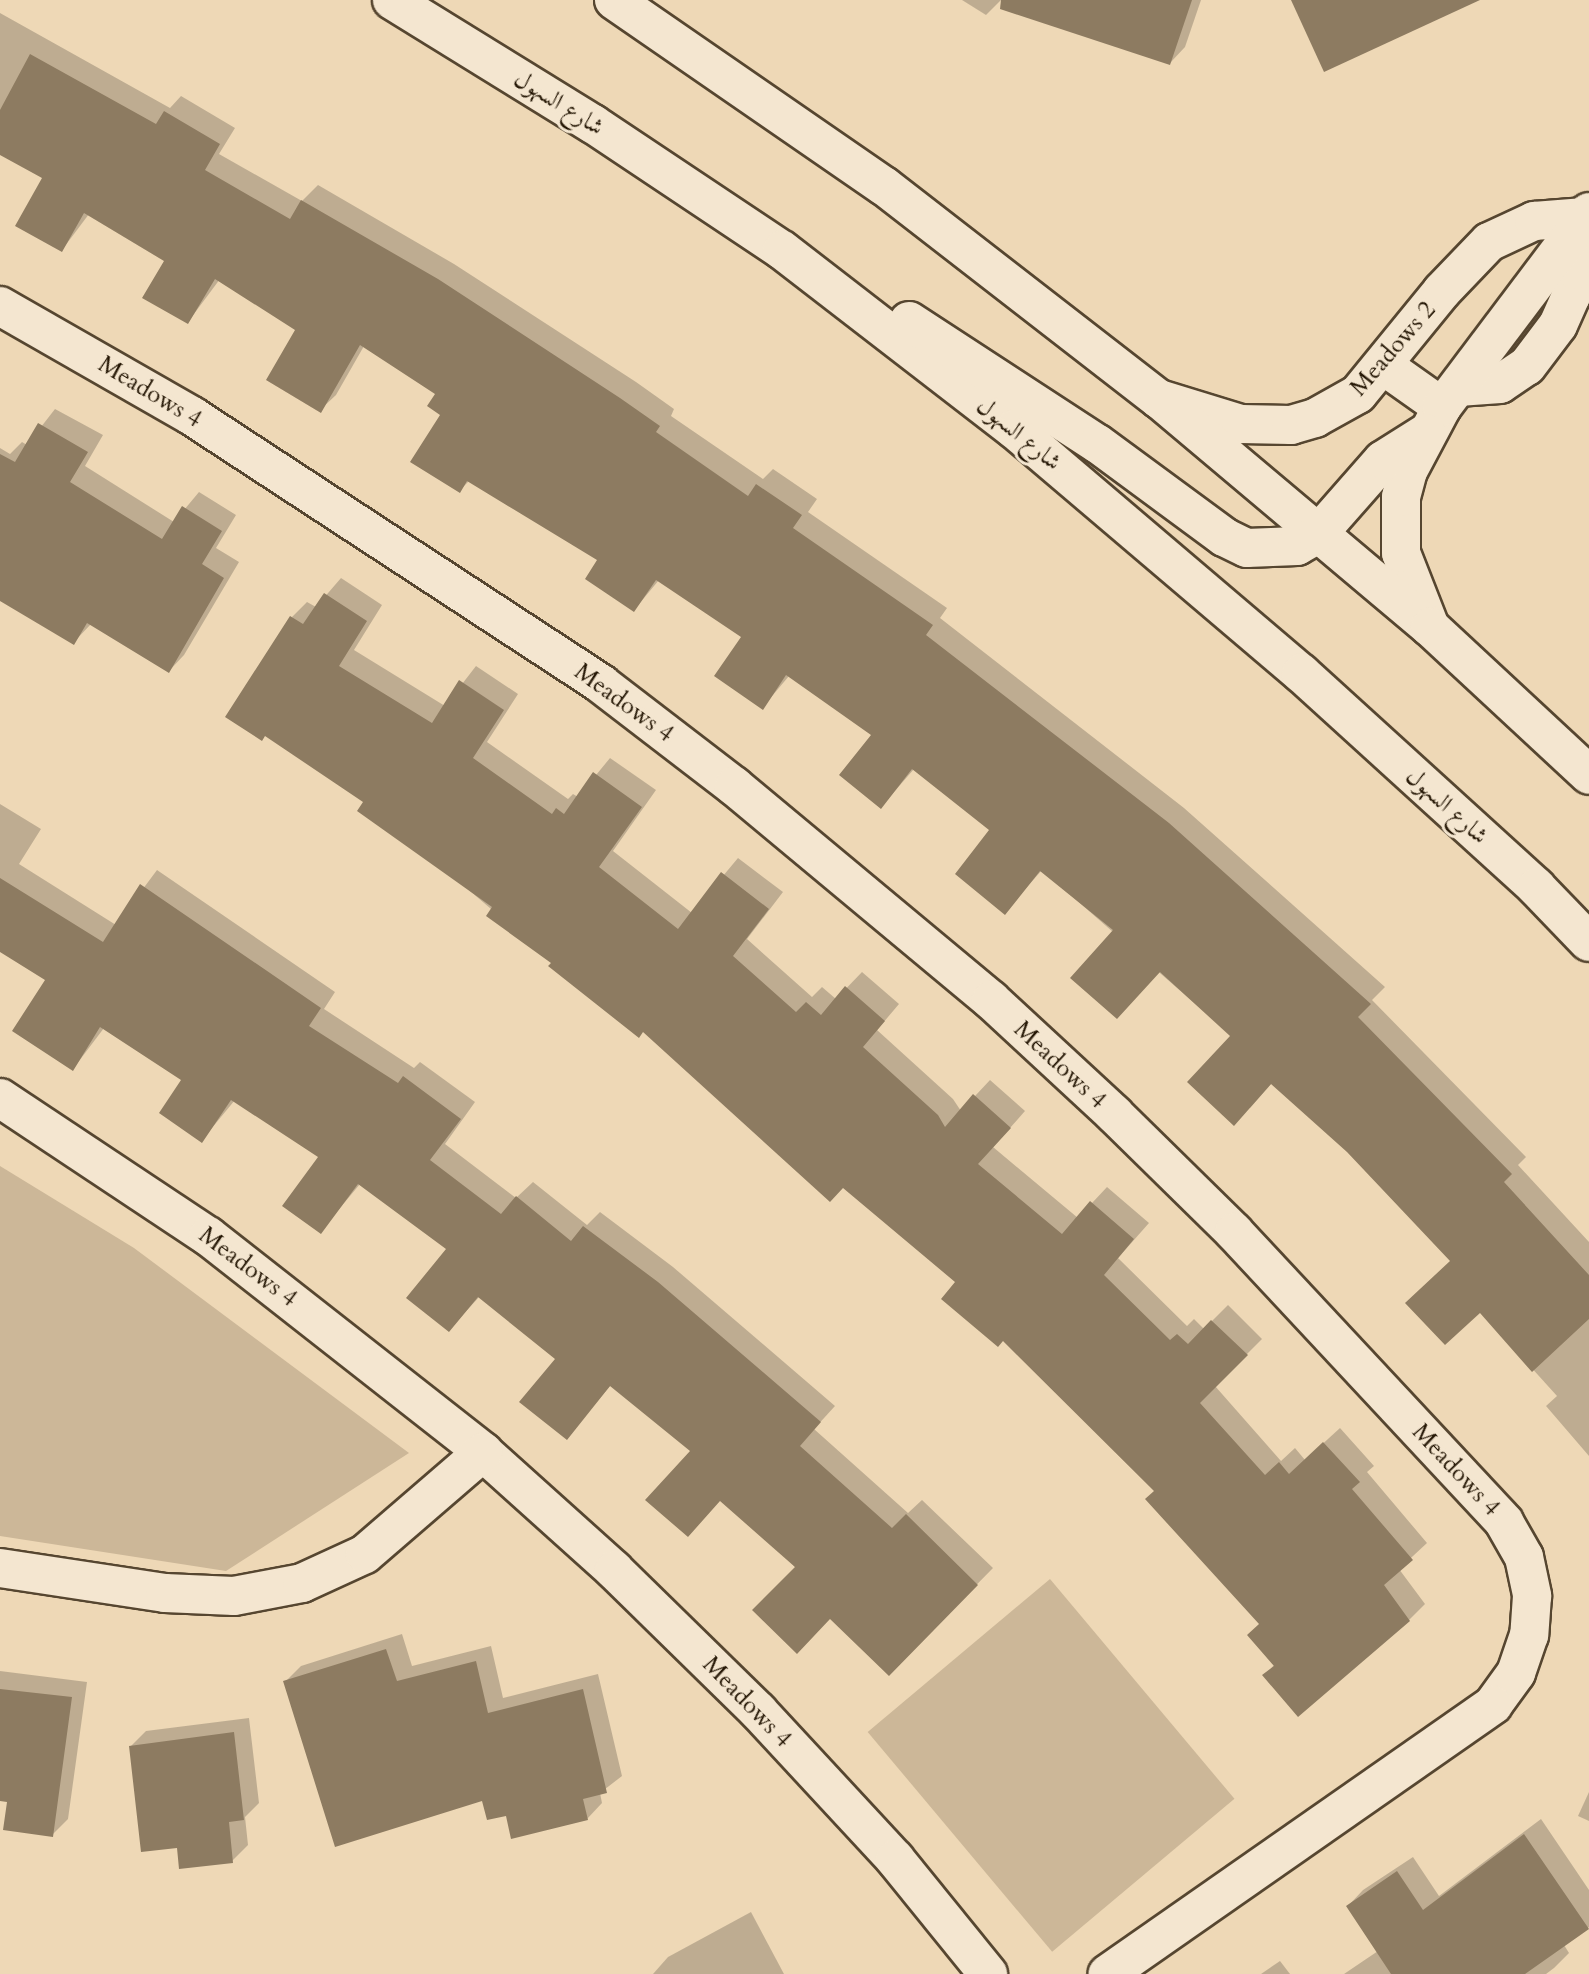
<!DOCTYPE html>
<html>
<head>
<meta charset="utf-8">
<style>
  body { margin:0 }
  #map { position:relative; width:1589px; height:1974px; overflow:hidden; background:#eed8b6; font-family:Cardo,Amiri,serif }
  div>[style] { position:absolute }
  .green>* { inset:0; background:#ccb798; transform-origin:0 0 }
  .shadow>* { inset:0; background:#0003 }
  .building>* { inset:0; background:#8d7b61 }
  .roads { filter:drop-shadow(2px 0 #564630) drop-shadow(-2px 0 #564630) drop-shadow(0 2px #564630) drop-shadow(0 -2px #564630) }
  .street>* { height:38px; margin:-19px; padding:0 19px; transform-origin:19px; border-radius:19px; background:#f4e6d0 }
  .secondary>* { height:38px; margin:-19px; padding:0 19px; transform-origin:19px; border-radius:19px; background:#f4e6d0 }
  span { translate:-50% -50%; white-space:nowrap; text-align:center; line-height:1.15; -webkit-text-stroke:6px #f4e6d0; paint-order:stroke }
  .street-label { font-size:24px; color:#241604 }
</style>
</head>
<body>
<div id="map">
  <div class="green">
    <i style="clip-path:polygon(0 1166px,134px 1248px,409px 1453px,226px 1571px,0 1536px)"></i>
    <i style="left:1050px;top:1579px;width:287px;height:238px;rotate:50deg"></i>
  </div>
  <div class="shadow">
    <i style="clip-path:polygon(962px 0,1001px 0,986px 15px)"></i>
    <i style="clip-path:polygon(1079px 0,1201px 0,1185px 47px,1170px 63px)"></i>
    <i style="clip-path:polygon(0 13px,170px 108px,181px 96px,235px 128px,219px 154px,302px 201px,318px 185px,454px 264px,636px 382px,674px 409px,671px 416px,763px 479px,773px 469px,817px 499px,808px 512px,947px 608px,940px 618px,1184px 808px,1385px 987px,1372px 1000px,1526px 1157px,1518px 1165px,1589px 1242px,1589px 1456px,1546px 1406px,1557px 1396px,1480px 1311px,1452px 1261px,1348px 1151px,1272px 1083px,1250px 1108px,1232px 1036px,1042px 870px,1005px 912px,991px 830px,914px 769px,881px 807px,874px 735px,789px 676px,762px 708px,744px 636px,659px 580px,634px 610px,600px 559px,470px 480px,460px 490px,437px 393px,364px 346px,336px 395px,320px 410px,297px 330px,220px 279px,188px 322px,166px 261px,89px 214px,62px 250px,44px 177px,0 153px)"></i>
    <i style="clip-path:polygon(55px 409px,103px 435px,85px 466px,174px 522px,199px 492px,236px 515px,216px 548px,239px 562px,184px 655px,169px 671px,91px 624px,73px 643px,0 592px,0 448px,10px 454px,22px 442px,27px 445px)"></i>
    <i style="clip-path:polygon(341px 578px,382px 605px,354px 650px,445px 706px,476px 666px,518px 694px,487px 742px,568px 799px,573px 794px,578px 797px,610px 758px,656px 790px,613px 851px,692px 913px,738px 858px,783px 892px,747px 939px,812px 997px,822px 987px,836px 999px,862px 972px,899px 1004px,877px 1030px,953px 1099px,961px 1111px,990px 1080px,1025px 1111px,993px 1147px,1078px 1218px,1107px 1187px,1149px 1223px,1118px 1258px,1187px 1326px,1194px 1319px,1204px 1329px,1228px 1305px,1262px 1339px,1215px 1386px,1281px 1461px,1295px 1448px,1305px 1460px,1340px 1428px,1374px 1466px,1367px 1472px,1427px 1543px,1399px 1569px,1425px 1604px,1409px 1620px,1265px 1675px,1275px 1664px,1260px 1624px,1156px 1491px,958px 1282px,844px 1186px,553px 962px,365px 801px,292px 617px,307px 602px,316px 607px)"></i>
    <i style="clip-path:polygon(0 804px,41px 829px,19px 864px,116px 925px,157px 870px,335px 992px,324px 1009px,414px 1068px,420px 1062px,475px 1102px,445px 1144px,516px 1198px,533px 1182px,587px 1225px,600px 1212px,673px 1267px,835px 1406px,814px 1429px,908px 1513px,922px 1500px,993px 1568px,889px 1674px,693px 1451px,611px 1385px,567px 1437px,557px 1359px,480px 1296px,449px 1330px,449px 1248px,360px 1184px,320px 1232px,320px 1157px,235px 1100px,202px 1140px,184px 1079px,104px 1028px,73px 1069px,47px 980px,0 950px)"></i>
    <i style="clip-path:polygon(402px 1634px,412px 1666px,491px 1646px,503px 1698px,598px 1674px,622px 1776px,600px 1793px,602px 1803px,587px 1819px,285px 1682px,301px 1666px)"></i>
    <i style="clip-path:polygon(0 1671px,87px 1682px,68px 1819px,52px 1835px,9px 1800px,0 1799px)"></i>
    <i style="clip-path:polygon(249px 1718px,259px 1803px,245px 1817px,248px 1845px,232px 1861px,178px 1846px,130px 1747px,146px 1731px)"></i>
    <i style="clip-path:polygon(1589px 1792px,1589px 1821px,1578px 1816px)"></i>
    <i style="clip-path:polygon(1541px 1819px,1589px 1890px,1589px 1927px,1564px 1945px,1569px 1953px,1554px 1968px,1546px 1974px,1344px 1974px,1378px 1951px,1348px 1906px,1363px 1890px,1413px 1857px,1439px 1896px)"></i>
    <i style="clip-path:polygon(751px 1912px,784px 1974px,653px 1974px,668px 1957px)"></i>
    <i style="clip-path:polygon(1280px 1961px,1290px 1974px,1261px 1974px)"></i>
  </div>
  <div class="building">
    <i style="clip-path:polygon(1001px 0,1192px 0,1170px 65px,1000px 9px)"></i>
    <i style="clip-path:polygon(1291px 0,1480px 0,1324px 72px)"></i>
    <i style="clip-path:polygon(30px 54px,156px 124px,164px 111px,220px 144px,205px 170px,290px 219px,301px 200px,438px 279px,620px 398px,660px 426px,656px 432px,748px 496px,756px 484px,802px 515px,793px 528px,933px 625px,926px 635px,1169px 823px,1371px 1004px,1358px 1017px,1512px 1174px,1504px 1182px,1589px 1275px,1589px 1319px,1532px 1372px,1480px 1313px,1445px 1345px,1405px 1303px,1450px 1261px,1347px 1152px,1271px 1084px,1234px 1126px,1187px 1082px,1230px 1036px,1160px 972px,1117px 1019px,1070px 978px,1113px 930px,1040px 871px,1005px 915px,955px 874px,989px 830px,912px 769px,881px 809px,839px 775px,871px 735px,786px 675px,763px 710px,714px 676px,741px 637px,656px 580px,634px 612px,585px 579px,597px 560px,467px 481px,460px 493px,410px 462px,440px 415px,427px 406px,435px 394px,360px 345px,321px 413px,266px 380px,295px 330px,215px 279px,188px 324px,142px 298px,164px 261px,84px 213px,62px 252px,15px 226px,42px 178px,0 155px,0 110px)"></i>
    <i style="clip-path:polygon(38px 423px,88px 452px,70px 482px,162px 539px,182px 506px,222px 531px,202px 564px,224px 578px,169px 673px,87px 623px,74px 645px,0 601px,0 454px,15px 462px)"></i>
    <i style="clip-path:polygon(324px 593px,367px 621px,339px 666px,432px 723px,459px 680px,504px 710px,473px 758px,552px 814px,556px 808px,564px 814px,593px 772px,642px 807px,599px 867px,678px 929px,721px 872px,769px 909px,733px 956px,796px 1012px,806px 1002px,821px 1015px,845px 986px,885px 1021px,863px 1047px,938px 1115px,945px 1127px,973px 1094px,1011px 1128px,978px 1164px,1062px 1234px,1090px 1201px,1134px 1239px,1104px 1275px,1170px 1340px,1177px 1334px,1188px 1344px,1211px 1320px,1248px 1355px,1200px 1403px,1265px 1475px,1279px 1462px,1289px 1474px,1323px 1442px,1360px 1482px,1352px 1489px,1413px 1560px,1384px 1585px,1410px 1621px,1298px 1717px,1262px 1675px,1274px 1666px,1247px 1635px,1259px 1624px,1145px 1499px,1154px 1491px,1003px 1341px,998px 1347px,941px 1299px,955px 1282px,843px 1188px,830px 1202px,643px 1032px,639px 1038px,548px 966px,551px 963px,486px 916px,492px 907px,357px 811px,363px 802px,265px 736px,262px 741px,225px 717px,290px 616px,303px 624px)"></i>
    <i style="clip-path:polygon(0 878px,103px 942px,140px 884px,321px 1008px,309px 1026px,398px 1083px,403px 1076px,461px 1119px,430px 1160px,501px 1214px,516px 1196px,571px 1241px,583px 1226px,658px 1282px,821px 1422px,800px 1446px,892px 1528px,906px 1514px,978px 1585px,889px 1676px,830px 1619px,797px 1654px,752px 1610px,795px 1567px,720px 1501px,688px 1537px,645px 1500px,690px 1451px,610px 1386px,567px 1440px,519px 1402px,555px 1359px,478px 1297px,449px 1332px,406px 1298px,446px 1249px,358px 1184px,321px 1234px,282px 1206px,318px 1157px,231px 1100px,202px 1143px,159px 1113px,181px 1080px,100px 1027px,73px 1071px,12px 1031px,45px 980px,0 952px)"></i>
    <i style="clip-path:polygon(386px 1649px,397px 1681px,476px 1661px,488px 1713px,583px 1689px,607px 1793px,583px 1799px,588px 1820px,511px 1839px,506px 1816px,487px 1820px,482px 1801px,335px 1847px,283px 1681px)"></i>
    <i style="clip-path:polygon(0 1689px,72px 1697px,53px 1837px,3px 1830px,7px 1802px,0 1801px)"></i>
    <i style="clip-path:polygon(234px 1732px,244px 1820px,229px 1822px,233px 1863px,179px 1869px,177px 1848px,141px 1852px,129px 1746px)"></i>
    <i style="clip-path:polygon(1524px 1834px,1589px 1929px,1525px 1974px,1391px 1974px,1346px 1906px,1397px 1871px,1423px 1910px)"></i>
  </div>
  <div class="roads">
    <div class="street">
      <i style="left:0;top:306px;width:221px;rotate:29.8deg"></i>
      <i style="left:192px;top:416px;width:489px;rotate:33.2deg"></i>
      <i style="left:601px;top:684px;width:168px;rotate:37.5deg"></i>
      <i style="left:734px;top:786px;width:334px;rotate:39.8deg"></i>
      <i style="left:991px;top:1000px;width:168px;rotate:42.8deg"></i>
      <i style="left:1114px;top:1114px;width:168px;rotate:44.5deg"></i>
      <i style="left:1234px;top:1232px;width:396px;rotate:47deg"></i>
      <i style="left:1504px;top:1522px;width:40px;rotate:60.3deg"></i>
      <i style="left:1524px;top:1557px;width:40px;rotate:78deg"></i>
      <i style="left:1532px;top:1596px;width:39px;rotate:94deg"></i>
      <i style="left:1529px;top:1635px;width:40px;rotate:108.9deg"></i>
      <i style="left:1516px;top:1673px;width:39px;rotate:126deg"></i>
      <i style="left:1493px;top:1705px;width:470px;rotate:145.1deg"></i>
      <i style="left:1384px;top:366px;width:71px;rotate:35.3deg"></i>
      <i style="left:1458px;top:387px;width:42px;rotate:-4.1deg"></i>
      <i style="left:1500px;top:384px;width:32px;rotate:-34deg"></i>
      <i style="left:1527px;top:366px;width:51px;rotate:-52.9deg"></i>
      <i style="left:1558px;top:325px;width:32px;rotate:-66deg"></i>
      <i style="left:1571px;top:296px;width:26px;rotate:-81deg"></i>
      <i style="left:1575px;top:270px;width:35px;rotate:-95deg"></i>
      <i style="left:1159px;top:399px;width:86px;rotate:17deg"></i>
      <i style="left:1241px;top:424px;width:50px;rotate:1.1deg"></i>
      <i style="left:1291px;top:425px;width:25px;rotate:-16deg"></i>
      <i style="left:1315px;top:418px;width:49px;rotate:-29.2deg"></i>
      <i style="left:1358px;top:394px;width:133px;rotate:-50.8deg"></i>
      <i style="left:1442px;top:291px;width:68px;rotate:-46.2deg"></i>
      <i style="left:1489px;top:242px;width:50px;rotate:-25deg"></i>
      <i style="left:1534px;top:221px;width:51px;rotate:-4.5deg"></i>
      <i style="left:1430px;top:627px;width:79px;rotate:-111.4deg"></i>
      <i style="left:1401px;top:553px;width:56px;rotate:-90deg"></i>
      <i style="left:1401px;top:497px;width:27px;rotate:-75deg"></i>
      <i style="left:1408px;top:471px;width:72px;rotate:-62deg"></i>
      <i style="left:1442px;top:407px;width:244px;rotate:-53deg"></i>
      <i style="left:0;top:1098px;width:250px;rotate:33.6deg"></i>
      <i style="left:208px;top:1236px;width:350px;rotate:38.1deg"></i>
      <i style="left:483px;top:1452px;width:176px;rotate:42deg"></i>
      <i style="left:614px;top:1570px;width:202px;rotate:44.4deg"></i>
      <i style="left:758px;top:1711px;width:202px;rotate:47.2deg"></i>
      <i style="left:895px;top:1859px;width:148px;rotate:51deg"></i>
      <i style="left:0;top:1568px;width:167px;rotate:8.6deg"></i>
      <i style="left:165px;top:1593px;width:69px;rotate:2.5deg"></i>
      <i style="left:234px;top:1596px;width:69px;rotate:-10.8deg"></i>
      <i style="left:302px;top:1583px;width:69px;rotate:-24.7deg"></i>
      <i style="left:365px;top:1554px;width:156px;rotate:-40.8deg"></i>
    </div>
    <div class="secondary">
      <i style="left:392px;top:0;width:236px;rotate:31.7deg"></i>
      <i style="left:593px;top:124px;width:227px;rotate:33.7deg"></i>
      <i style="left:782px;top:250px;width:293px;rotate:37.7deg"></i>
      <i style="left:1014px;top:429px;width:377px;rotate:40.4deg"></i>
      <i style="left:1301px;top:673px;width:318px;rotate:42.3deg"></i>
      <i style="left:1536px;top:887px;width:76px;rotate:46.1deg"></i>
      <i style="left:614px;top:0;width:328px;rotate:34.6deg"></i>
      <i style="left:884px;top:186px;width:348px;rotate:37.8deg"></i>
      <i style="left:1159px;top:399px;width:354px;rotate:40.1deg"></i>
      <i style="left:1430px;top:627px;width:217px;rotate:42.9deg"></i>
      <i style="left:909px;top:321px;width:225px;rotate:33.1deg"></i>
      <i style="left:1098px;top:444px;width:157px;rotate:36.4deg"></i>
      <i style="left:1224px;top:537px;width:25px;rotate:26deg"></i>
      <i style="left:1247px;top:548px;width:50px;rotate:-2.3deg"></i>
      <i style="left:1297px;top:546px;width:24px;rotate:-30deg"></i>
      <i style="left:1318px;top:534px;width:98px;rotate:-48.7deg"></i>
      <i style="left:1383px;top:460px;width:51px;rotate:-32.1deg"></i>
    </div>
  </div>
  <div class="street-label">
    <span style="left:559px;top:103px;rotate:32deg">شارع السهول</span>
    <span style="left:1393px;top:349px;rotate:-49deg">Meadows 2</span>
    <span style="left:150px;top:392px;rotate:31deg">Meadows 4</span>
    <span style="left:1019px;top:434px;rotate:39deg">شارع السهول</span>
    <span style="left:624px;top:703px;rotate:36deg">Meadows 4</span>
    <span style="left:1447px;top:806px;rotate:42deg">شارع السهول</span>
    <span style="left:1060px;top:1065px;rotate:43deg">Meadows 4</span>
    <span style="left:248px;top:1267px;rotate:37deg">Meadows 4</span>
    <span style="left:1456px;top:1470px;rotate:47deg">Meadows 4</span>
    <span style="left:747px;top:1702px;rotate:46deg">Meadows 4</span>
  </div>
</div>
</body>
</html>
